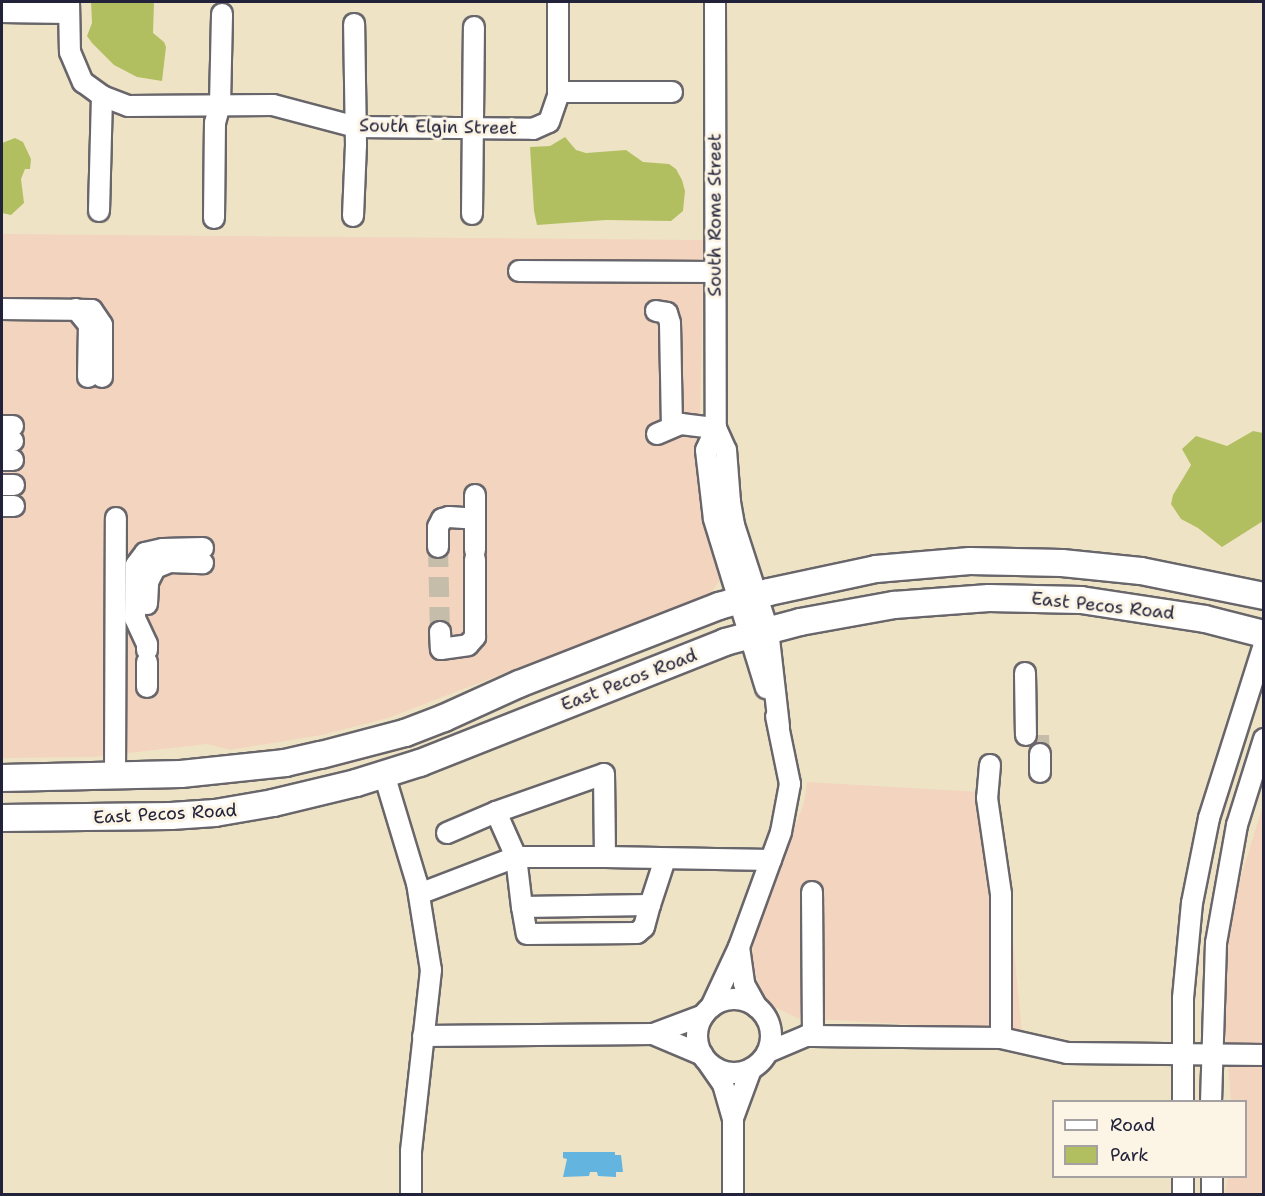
<!DOCTYPE html>
<html>
<head>
<meta charset="utf-8">
<style>
  body { margin:0 }
  #map { position:relative; width:1265px; height:1196px; overflow:hidden; background:#eee4c5; font-family:"Shantell Sans",sans-serif }
  div>[style] { position:absolute }
  .built>* { inset:0; background:#f3d4bf }
  .green>* { inset:0; background:#b2bf61 }
  .water>* { inset:0; background:#63b4de }
  .minor-tunnel>* { height:20px; margin-top:-10px; transform-origin:0; background:repeating-linear-gradient(90deg,#c5bda9 0 20px,transparent 0 30px) }
  .roads { filter:drop-shadow(2px 0 #69666b) drop-shadow(-2px 0 #69666b) drop-shadow(0 2px #69666b) drop-shadow(0 -2px #69666b) }
  .minor>* { height:20px; margin:-10px; padding:0 10px; transform-origin:10px; border-radius:10px; background:#fff }
  .minor>.ring { margin:-10px; padding:0; box-sizing:content-box; background:none; border:20px solid #fff; border-radius:50% }
  .major>* { height:26px; margin:-13px; padding:0 13px; transform-origin:13px; border-radius:13px; background:#fff }
  span { translate:-50% -50%; white-space:nowrap; text-align:center; line-height:1.15; -webkit-text-stroke:6px #fcf5e5; paint-order:stroke }
  .street-label { font-size:18px; color:#22223b }
  .frame { position:absolute; inset:0; border:3px solid #22223b; pointer-events:none }
  .legend { position:absolute; left:1052px; top:1100px; width:195px; height:78px; box-sizing:border-box; background:#fcf5e5; border:2px solid #a5a1a1; margin:0; padding:8px 10px; list-style:none; font-size:18px; color:#22223b }
  .legend li { display:flex; align-items:center; gap:12px; height:30px }
  .legend b { width:30px; border:2px solid #a5a1a1 }
</style>
</head>
<body>
<div id="map">
  <div class="built">
    <i style="clip-path:polygon(2px 234px,704px 240px,699px 456px,720px 580px,710px 594px,388px 718px,322px 735px,230px 750px,207px 744px,93px 757px,2px 758px)"></i>
    <i style="clip-path:polygon(807px 782px,998px 793px,1022px 1031px,797px 1018px,767px 1003px,751px 964px,754px 934px,765px 911px,778px 869px,804px 803px)"></i>
    <i style="clip-path:polygon(1263px 805px,1263px 1194px,1225px 1194px,1228px 1177px,1246px 1176px,1246px 1102px,1231px 1101px,1224px 1015px,1230px 922px,1236px 893px)"></i>
  </div>
  <div class="green">
    <i style="clip-path:polygon(91px 2px,154px 2px,153px 33px,164px 42px,166px 47px,162px 81px,137px 77px,114px 65px,92px 43px,87px 36px,92px 23px)"></i>
    <i style="clip-path:polygon(565px 137px,576px 150px,586px 153px,626px 150px,643px 162px,669px 164px,676px 169px,682px 180px,685px 191px,683px 211px,671px 221px,606px 220px,537px 225px,534px 211px,530px 147px,550px 146px)"></i>
    <i style="clip-path:polygon(15px 138px,23px 142px,31px 159px,30px 169px,25px 169px,21px 179px,24px 203px,11px 215px,2px 213px,2px 143px)"></i>
    <i style="clip-path:polygon(1253px 431px,1263px 433px,1263px 521px,1222px 547px,1198px 528px,1181px 519px,1171px 504px,1173px 495px,1191px 465px,1182px 449px,1196px 436px,1227px 446px)"></i>
  </div>
  <div class="water">
    <i style="clip-path:polygon(563px 1152px,615px 1152px,615px 1155px,621px 1155px,623px 1172px,616px 1172px,616px 1177px,598px 1176px,597px 1172px,590px 1172px,589px 1176px,563px 1177px,567px 1159px,563px 1158px)"></i>
  </div>
  <div class="minor-tunnel">
    <i style="left:438px;top:547px;width:85px;rotate:88.7deg"></i>
    <i style="left:1039px;top:735px;width:19px;rotate:87deg"></i>
  </div>
  <div class="roads">
    <div class="minor">
      <i style="left:69px;top:2px;width:50px;rotate:88.9deg"></i>
      <i style="left:70px;top:52px;width:33px;rotate:67deg"></i>
      <i style="left:83px;top:82px;width:24px;rotate:36deg"></i>
      <i style="left:102px;top:96px;width:28px;rotate:21deg"></i>
      <i style="left:128px;top:106px;width:145px;rotate:-0.4deg"></i>
      <i style="left:273px;top:105px;width:86px;rotate:14.8deg"></i>
      <i style="left:356px;top:127px;width:177px;rotate:0.6deg"></i>
      <i style="left:533px;top:129px;width:17px;rotate:-24deg"></i>
      <i style="left:549px;top:122px;width:28px;rotate:-71deg"></i>
      <i style="left:558px;top:96px;width:94px;rotate:-90deg"></i>
      <i style="left:715px;top:2px;width:426px;rotate:89.9deg"></i>
      <i style="left:716px;top:428px;width:24px;rotate:66deg"></i>
      <i style="left:726px;top:450px;width:52px;rotate:85.6deg"></i>
      <i style="left:730px;top:502px;width:23px;rotate:80deg"></i>
      <i style="left:734px;top:525px;width:110px;rotate:72.1deg"></i>
      <i style="left:768px;top:630px;width:98px;rotate:83.5deg"></i>
      <i style="left:2px;top:12px;width:66px;rotate:0.9deg"></i>
      <i style="left:558px;top:92px;width:114px"></i>
      <i style="left:99px;top:211px;width:115px;rotate:-88.5deg"></i>
      <i style="left:472px;top:214px;width:187px;rotate:-89.4deg"></i>
      <i style="left:353px;top:216px;width:71px;rotate:-87.6deg"></i>
      <i style="left:356px;top:145px;width:121px;rotate:-90.9deg"></i>
      <i style="left:214px;top:218px;width:95px;rotate:-89.4deg"></i>
      <i style="left:215px;top:123px;width:20px;rotate:-75deg"></i>
      <i style="left:220px;top:104px;width:90px;rotate:-88.7deg"></i>
      <i style="left:519px;top:271px;width:196px;rotate:0.3deg"></i>
      <i style="left:2px;top:309px;width:90px;rotate:0.6deg"></i>
      <i style="left:92px;top:310px;width:18px;rotate:56deg"></i>
      <i style="left:102px;top:325px;width:52px;rotate:90deg"></i>
      <i style="left:76px;top:309px;width:21px;rotate:51deg"></i>
      <i style="left:89px;top:325px;width:52px;rotate:91.1deg"></i>
      <i style="left:656px;top:311px;width:11px;rotate:10deg"></i>
      <i style="left:667px;top:313px;width:10px;rotate:73deg"></i>
      <i style="left:670px;top:323px;width:104px;rotate:88.9deg"></i>
      <i style="left:2px;top:426px;width:11px"></i>
      <i style="left:716px;top:428px;width:24px;rotate:114deg"></i>
      <i style="left:706px;top:450px;width:69px;rotate:83.4deg"></i>
      <i style="left:714px;top:519px;width:177px;rotate:72.9deg"></i>
      <i style="left:657px;top:434px;width:26px;rotate:-23deg"></i>
      <i style="left:681px;top:424px;width:35px;rotate:7deg"></i>
      <i style="left:2px;top:441px;width:11px"></i>
      <i style="left:2px;top:460px;width:11px"></i>
      <i style="left:2px;top:485px;width:12px"></i>
      <i style="left:2px;top:506px;width:12px"></i>
      <i style="left:438px;top:547px;width:20px;rotate:-90deg"></i>
      <i style="left:438px;top:527px;width:9px;rotate:-63deg"></i>
      <i style="left:442px;top:519px;width:7px;rotate:-16deg"></i>
      <i style="left:449px;top:517px;width:26px;rotate:4deg"></i>
      <i style="left:475px;top:550px;width:55px;rotate:-90deg"></i>
      <i style="left:147px;top:604px;width:22px;rotate:-87deg"></i>
      <i style="left:148px;top:582px;width:16px;rotate:-63deg"></i>
      <i style="left:155px;top:568px;width:16px;rotate:-22deg"></i>
      <i style="left:170px;top:562px;width:33px;rotate:2deg"></i>
      <i style="left:440px;top:632px;width:17px;rotate:87deg"></i>
      <i style="left:441px;top:649px;width:27px;rotate:-8deg"></i>
      <i style="left:468px;top:645px;width:11px;rotate:-49deg"></i>
      <i style="left:475px;top:637px;width:78px;rotate:-90deg"></i>
      <i style="left:147px;top:650px;width:6px;rotate:-90deg"></i>
      <i style="left:147px;top:644px;width:29px;rotate:-115deg"></i>
      <i style="left:135px;top:618px;width:53px;rotate:-88.9deg"></i>
      <i style="left:136px;top:565px;width:15px;rotate:-53deg"></i>
      <i style="left:145px;top:553px;width:18px;rotate:-13deg"></i>
      <i style="left:163px;top:549px;width:40px;rotate:-1.4deg"></i>
      <i style="left:147px;top:662px;width:25px;rotate:90deg"></i>
      <i style="left:1025px;top:673px;width:62px;rotate:89.1deg"></i>
      <i style="left:1040px;top:754px;width:18px;rotate:90deg"></i>
      <i style="left:990px;top:765px;width:33px;rotate:95deg"></i>
      <i style="left:987px;top:798px;width:97px;rotate:81.7deg"></i>
      <i style="left:1001px;top:894px;width:144px;rotate:90deg"></i>
      <i style="left:384px;top:774px;width:114px;rotate:73.2deg"></i>
      <i style="left:417px;top:883px;width:88px;rotate:80.9deg"></i>
      <i style="left:431px;top:970px;width:182px;rotate:96.3deg"></i>
      <i style="left:411px;top:1151px;width:43px;rotate:90deg"></i>
      <i style="left:115px;top:777px;width:259px;rotate:-89.8deg"></i>
      <i style="left:496px;top:812px;width:114px;rotate:-19.4deg"></i>
      <i style="left:604px;top:774px;width:83px;rotate:89.3deg"></i>
      <i style="left:605px;top:857px;width:166px;rotate:1deg"></i>
      <i style="left:447px;top:833px;width:53px;rotate:-23.2deg"></i>
      <i style="left:496px;top:812px;width:49px;rotate:66deg"></i>
      <i style="left:516px;top:857px;width:50px;rotate:83.2deg"></i>
      <i style="left:522px;top:907px;width:128px;rotate:-0.9deg"></i>
      <i style="left:650px;top:905px;width:48px;rotate:-71.9deg"></i>
      <i style="left:812px;top:892px;width:144px;rotate:89.6deg"></i>
      <i style="left:419px;top:894px;width:104px;rotate:-20.9deg"></i>
      <i style="left:516px;top:857px;width:89px"></i>
      <i style="left:522px;top:907px;width:27px;rotate:80deg"></i>
      <i style="left:527px;top:934px;width:110px;rotate:-0.5deg"></i>
      <i style="left:637px;top:933px;width:9px;rotate:-41deg"></i>
      <i style="left:644px;top:927px;width:23px;rotate:-75deg"></i>
      <i style="left:739px;top:947px;width:37px;rotate:82deg"></i>
      <i style="left:744px;top:984px;width:26px;rotate:61deg"></i>
      <i class="ring" style="left:697px;top:999px;width:54px;height:54px"></i>
      <i style="left:711px;top:1007px;width:66px;rotate:-65deg"></i>
      <i style="left:739px;top:947px;width:122px;rotate:-69.9deg"></i>
      <i style="left:781px;top:832px;width:49px;rotate:-79.4deg"></i>
      <i style="left:790px;top:784px;width:69px;rotate:-101.6deg"></i>
      <i style="left:653px;top:1034px;width:54px;rotate:22.8deg"></i>
      <i style="left:423px;top:1036px;width:230px;rotate:-0.5deg"></i>
      <i style="left:653px;top:1034px;width:54px;rotate:-20.4deg"></i>
      <i style="left:768px;top:1052px;width:41px;rotate:-22.8deg"></i>
      <i style="left:806px;top:1036px;width:7px"></i>
      <i style="left:813px;top:1036px;width:188px;rotate:0.6deg"></i>
      <i style="left:1001px;top:1038px;width:68px;rotate:12.8deg"></i>
      <i style="left:1067px;top:1053px;width:197px;rotate:0.6deg"></i>
      <i style="left:709px;top:1064px;width:24px;rotate:55deg"></i>
      <i style="left:723px;top:1084px;width:35px;rotate:74deg"></i>
      <i style="left:733px;top:1118px;width:76px;rotate:90deg"></i>
      <i style="left:1183px;top:1102px;width:104px;rotate:-90deg"></i>
      <i style="left:1183px;top:998px;width:95px;rotate:-84.6deg"></i>
      <i style="left:1192px;top:903px;width:87px;rotate:-78.7deg"></i>
      <i style="left:1209px;top:818px;width:182px;rotate:-72.4deg"></i>
      <i style="left:1211px;top:1102px;width:159px;rotate:-88.2deg"></i>
      <i style="left:1216px;top:943px;width:120px;rotate:-79.9deg"></i>
      <i style="left:1237px;top:825px;width:90px;rotate:-72.6deg"></i>
      <i style="left:733px;top:1118px;width:52px;rotate:-69.8deg"></i>
      <i style="left:1183px;top:1176px;width:18px;rotate:90deg"></i>
      <i style="left:1212px;top:1176px;width:18px;rotate:90deg"></i>
    </div>
    <div class="major">
      <i style="left:2px;top:778px;width:179px;rotate:-1.3deg"></i>
      <i style="left:181px;top:774px;width:105px;rotate:-6deg"></i>
      <i style="left:285px;top:763px;width:37px;rotate:-13deg"></i>
      <i style="left:321px;top:755px;width:87px;rotate:-14.7deg"></i>
      <i style="left:405px;top:733px;width:42px;rotate:-21deg"></i>
      <i style="left:444px;top:718px;width:82px;rotate:-24.4deg"></i>
      <i style="left:519px;top:684px;width:215px;rotate:-21.3deg"></i>
      <i style="left:719px;top:606px;width:52px;rotate:-15.6deg"></i>
      <i style="left:769px;top:592px;width:109px;rotate:-12.1deg"></i>
      <i style="left:876px;top:569px;width:94px;rotate:-4.9deg"></i>
      <i style="left:970px;top:561px;width:92px;rotate:1.2deg"></i>
      <i style="left:1062px;top:563px;width:79px;rotate:5.8deg"></i>
      <i style="left:1141px;top:571px;width:126px;rotate:11.5deg"></i>
      <i style="left:2px;top:818px;width:169px;rotate:-0.7deg"></i>
      <i style="left:171px;top:816px;width:44px;rotate:-3.9deg"></i>
      <i style="left:215px;top:813px;width:59px;rotate:-9.8deg"></i>
      <i style="left:273px;top:803px;width:85px;rotate:-13.5deg"></i>
      <i style="left:356px;top:783px;width:67px;rotate:-17.4deg"></i>
      <i style="left:420px;top:763px;width:328px;rotate:-21.6deg"></i>
      <i style="left:725px;top:642px;width:78px;rotate:-14.9deg"></i>
      <i style="left:800px;top:622px;width:96px;rotate:-10.3deg"></i>
      <i style="left:894px;top:605px;width:95px;rotate:-4.2deg"></i>
      <i style="left:989px;top:598px;width:92px;rotate:1.2deg"></i>
      <i style="left:1081px;top:600px;width:125px;rotate:8.7deg"></i>
      <i style="left:1205px;top:619px;width:61px;rotate:14.3deg"></i>
    </div>
  </div>
  <div class="street-label">
    <span style="left:438px;top:127px;rotate:1deg">South Elgin Street</span>
    <span style="left:715px;top:215px;rotate:-90deg">South Rome Street</span>
    <span style="left:1103px;top:606px;rotate:6deg">East Pecos Road</span>
    <span style="left:629px;top:680px;rotate:-21deg">East Pecos Road</span>
    <span style="left:165px;top:814px;rotate:-3deg">East Pecos Road</span>
  </div>
  <div class="frame"></div>
  <ul class="legend">
  <li><b style="height:8px;background:#fff"></b>Road</li>
  <li><b style="height:16px;background:#b2bf61"></b>Park</li>
  </ul>
</div>
</body>
</html>
